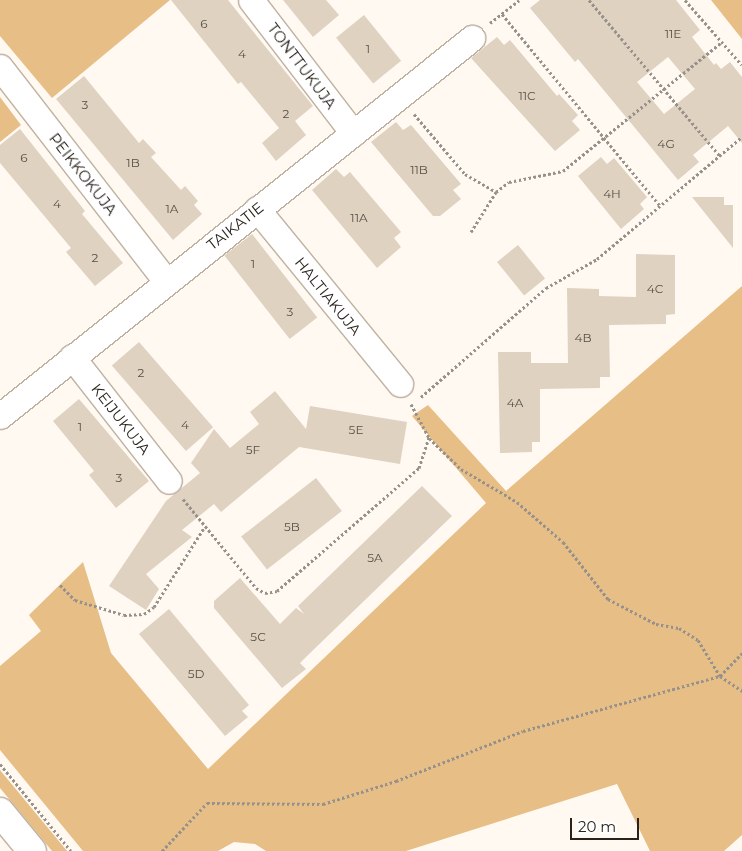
<!DOCTYPE html>
<html>
<head>
<meta charset="utf-8">
<style>
  body { margin:0 }
  #map { position:relative; width:742px; height:851px; overflow:hidden; background:#fff9f2; font-family:Montserrat,sans-serif }
  div>[style] { position:absolute }
  .green>* { inset:0; background:#e7be86 }
  .building>* { inset:0; background:#dfd2c1; transform-origin:0 0 }
  .path>* { height:3px; margin-top:-1.5px; transform-origin:0; background:repeating-linear-gradient(90deg,#96918a 0 2.5px,transparent 0 5px) }
  .roads { filter:drop-shadow(1px 0 #bfb2a2) drop-shadow(-1px 0 #bfb2a2) drop-shadow(0 1px #bfb2a2) drop-shadow(0 -1px #bfb2a2) }
  .minor>* { height:25px; margin:-12.5px; padding:0 12.5px; transform-origin:12.5px; border-radius:12.5px; background:#fff }
  .tertiary>* { height:28px; margin:-14px; padding:0 14px; transform-origin:14px; border-radius:14px; background:#fff }
  span { translate:-50% -50%; white-space:nowrap; text-align:center; line-height:1.15; -webkit-text-stroke:4.5px #fff; paint-order:stroke }
  .number-label { font-size:12px; color:#565046 }
  .number-label span { -webkit-text-stroke-width:0 }
  .street-label { font-size:15px; color:#28241d }
  .scale { position:absolute; left:570px; top:818px; width:69px; height:22px; box-sizing:border-box; border:2px solid #28241d; border-top:0; padding-left:6px; font-size:15px; line-height:18px; white-space:nowrap; color:#28241d; -webkit-text-stroke:4px #fff; paint-order:stroke }
</style>
</head>
<body>
<div id="map">
  <div class="green">
    <i style="clip-path:polygon(0 0,170px 0,52px 98px,0 36px)"></i>
    <i style="clip-path:polygon(711px 0,742px 0,742px 39px)"></i>
    <i style="clip-path:polygon(0 97px,21px 125px,0 142px)"></i>
    <i style="clip-path:polygon(742px 286px,742px 835px,724px 851px,650px 851px,617px 784px,406px 851px,266px 851px,255px 844px,234px 842px,218px 851px,83px 851px,0 750px,0 666px,41px 631px,29px 615px,83px 562px,111px 653px,208px 769px,486px 503px,412px 416px,428px 405px,506px 491px)"></i>
    <i style="clip-path:polygon(0 770px,67px 851px,52px 851px,0 788px)"></i>
  </div>
  <div class="building">
    <i style="clip-path:polygon(171px 0,228px 0,313px 106px,295px 121px,306px 135px,276px 161px,262px 143px,279px 128px,241px 82px,238px 84px)"></i>
    <i style="clip-path:polygon(283px 0,326px 0,339px 15px,313px 37px)"></i>
    <i style="clip-path:polygon(evenodd,540px 0,676px 0,700px 30px,692px 37px,714px 65px,716px 63px,721px 69px,730px 62px,742px 77px,742px 143px,728px 126px,693px 155px,699px 162px,678px 180px,578px 59px,575px 62px,530px 8px,540px 0,668px 57px,695px 89px,664px 114px,637px 82px,668px 57px)"></i>
    <i style="left:364px;top:15px;width:59px;height:36px;rotate:51deg"></i>
    <i style="clip-path:polygon(497px 37px,504px 45px,510px 40px,557px 96px,559px 94px,578px 115px,572px 121px,580px 130px,555px 151px,471px 58px)"></i>
    <i style="clip-path:polygon(84px 76px,139px 143px,143px 139px,156px 153px,151px 157px,181px 190px,185px 186px,198px 201px,194px 205px,202px 214px,173px 240px,56px 99px)"></i>
    <i style="clip-path:polygon(396px 122px,403px 130px,411px 125px,461px 184px,453px 190px,461px 199px,440px 216px,433px 216px,371px 142px)"></i>
    <i style="clip-path:polygon(20px 129px,85px 211px,82px 214px,123px 263px,95px 286px,66px 252px,71px 248px,0 163px,0 145px)"></i>
    <i style="clip-path:polygon(601px 157px,607px 164px,614px 158px,647px 197px,640px 204px,644px 209px,621px 229px,578px 176px)"></i>
    <i style="clip-path:polygon(336px 169px,344px 177px,350px 172px,401px 232px,394px 238px,401px 247px,377px 268px,312px 190px)"></i>
    <i style="clip-path:polygon(692px 197px,724px 197px,724px 205px,733px 205px,733px 248px)"></i>
    <i style="left:252px;top:234px;width:106px;height:35px;rotate:52deg"></i>
    <i style="left:518px;top:245px;width:43px;height:27px;rotate:51deg"></i>
    <i style="clip-path:polygon(636px 254px,675px 255px,675px 314px,666px 315px,666px 324px,609px 325px,610px 377px,600px 377px,600px 388px,540px 389px,540px 442px,532px 442px,532px 452px,500px 453px,498px 352px,531px 352px,531px 363px,568px 363px,567px 288px,599px 289px,599px 296px,636px 297px)"></i>
    <i style="left:139px;top:342px;width:113px;height:36px;rotate:49deg"></i>
    <i style="clip-path:polygon(275px 391px,306px 429px,310px 406px,407px 422px,400px 464px,299px 447px,221px 512px,214px 504px,182px 530px,192px 537px,146px 574px,159px 589px,146px 610px,109px 586px,166px 501px,200px 473px,191px 463px,214px 429px,230px 448px,259px 424px,250px 412px)"></i>
    <i style="clip-path:polygon(79px 399px,149px 481px,116px 508px,89px 475px,94px 471px,53px 421px)"></i>
    <i style="left:316px;top:478px;width:42px;height:95px;rotate:52deg"></i>
    <i style="clip-path:polygon(422px 486px,452px 516px,307px 656px,300px 663px,306px 669px,282px 688px,214px 608px,214px 601px,240px 578px,280px 624px,296px 608px,304px 614px,298px 606px)"></i>
    <i style="clip-path:polygon(169px 609px,249px 705px,242px 711px,248px 717px,225px 736px,139px 634px)"></i>
  </div>
  <div class="path">
    <i style="left:589px;top:0;width:204px;rotate:50deg"></i>
    <i style="left:685px;top:0;width:86px;rotate:48.8deg"></i>
    <i style="left:502px;top:14px;width:249px;rotate:50.5deg"></i>
    <i style="left:490px;top:23px;width:37px;rotate:-38deg"></i>
    <i style="left:414px;top:114px;width:79px;rotate:49.6deg"></i>
    <i style="left:465px;top:174px;width:36px;rotate:30deg"></i>
    <i style="left:471px;top:232px;width:47px;rotate:-58deg"></i>
    <i style="left:496px;top:192px;width:16px;rotate:-38deg"></i>
    <i style="left:509px;top:182px;width:55px;rotate:-11.5deg"></i>
    <i style="left:563px;top:171px;width:205px;rotate:-39.1deg"></i>
    <i style="left:421px;top:397px;width:166px;rotate:-41.1deg"></i>
    <i style="left:546px;top:288px;width:59px;rotate:-29.6deg"></i>
    <i style="left:597px;top:259px;width:189px;rotate:-40.1deg"></i>
    <i style="left:411px;top:404px;width:38px;rotate:62deg"></i>
    <i style="left:429px;top:438px;width:45px;rotate:44.1deg"></i>
    <i style="left:461px;top:469px;width:65px;rotate:30.5deg"></i>
    <i style="left:517px;top:502px;width:61px;rotate:41deg"></i>
    <i style="left:563px;top:542px;width:73px;rotate:51.7deg"></i>
    <i style="left:608px;top:599px;width:54px;rotate:27.5deg"></i>
    <i style="left:656px;top:624px;width:23px;rotate:10deg"></i>
    <i style="left:679px;top:628px;width:22px;rotate:32deg"></i>
    <i style="left:698px;top:640px;width:42px;rotate:58.6deg"></i>
    <i style="left:720px;top:676px;width:27px;rotate:34deg"></i>
    <i style="left:183px;top:499px;width:115px;rotate:50.6deg"></i>
    <i style="left:256px;top:588px;width:10px;rotate:29deg"></i>
    <i style="left:265px;top:593px;width:12px;rotate:-9deg"></i>
    <i style="left:277px;top:591px;width:188px;rotate:-40.9deg"></i>
    <i style="left:419px;top:468px;width:32px;rotate:-72deg"></i>
    <i style="left:60px;top:585px;width:21px;rotate:45deg"></i>
    <i style="left:75px;top:600px;width:51px;rotate:17deg"></i>
    <i style="left:124px;top:615px;width:20px;rotate:-3deg"></i>
    <i style="left:144px;top:614px;width:12px;rotate:-35deg"></i>
    <i style="left:154px;top:607px;width:93px;rotate:-57.7deg"></i>
    <i style="left:0;top:764px;width:112px;rotate:50.8deg"></i>
    <i style="left:162px;top:851px;width:66px;rotate:-46.8deg"></i>
    <i style="left:207px;top:803px;width:116px;rotate:0.5deg"></i>
    <i style="left:323px;top:804px;width:77px;rotate:-17.5deg"></i>
    <i style="left:396px;top:781px;width:136px;rotate:-21.5deg"></i>
    <i style="left:523px;top:731px;width:205px;rotate:-15.6deg"></i>
    <i style="left:720px;top:676px;width:32px;rotate:-46deg"></i>
  </div>
  <div class="roads">
    <div class="minor">
      <i style="left:251px;top:0;width:168px;rotate:52.5deg"></i>
      <i style="left:0;top:67px;width:271px;rotate:52.2deg"></i>
      <i style="left:257px;top:209px;width:226px;rotate:50.7deg"></i>
      <i style="left:72px;top:357px;width:157px;rotate:52deg"></i>
      <i style="left:0;top:416px;width:605px;rotate:-38.69deg"></i>
    </div>
    <div class="tertiary">
      <i style="left:0;top:812px;width:50px;rotate:50.6deg"></i>
    </div>
  </div>
  <div class="number-label">
    <span style="left:204px;top:24px">6</span>
    <span style="left:673px;top:34px">11E</span>
    <span style="left:368px;top:49px">1</span>
    <span style="left:242px;top:54px">4</span>
    <span style="left:527px;top:96px">11C</span>
    <span style="left:85px;top:105px">3</span>
    <span style="left:286px;top:114px">2</span>
    <span style="left:666px;top:144px">4G</span>
    <span style="left:24px;top:158px">6</span>
    <span style="left:133px;top:163px">1B</span>
    <span style="left:419px;top:170px">11B</span>
    <span style="left:612px;top:194px">4H</span>
    <span style="left:57px;top:204px">4</span>
    <span style="left:172px;top:209px">1A</span>
    <span style="left:359px;top:218px">11A</span>
    <span style="left:95px;top:258px">2</span>
    <span style="left:253px;top:264px">1</span>
    <span style="left:655px;top:289px">4C</span>
    <span style="left:290px;top:312px">3</span>
    <span style="left:583px;top:338px">4B</span>
    <span style="left:141px;top:373px">2</span>
    <span style="left:515px;top:403px">4A</span>
    <span style="left:185px;top:425px">4</span>
    <span style="left:80px;top:427px">1</span>
    <span style="left:356px;top:430px">5E</span>
    <span style="left:253px;top:450px">5F</span>
    <span style="left:119px;top:478px">3</span>
    <span style="left:292px;top:527px">5B</span>
    <span style="left:375px;top:558px">5A</span>
    <span style="left:258px;top:637px">5C</span>
    <span style="left:196px;top:674px">5D</span>
  </div>
  <div class="street-label">
    <span style="left:302px;top:66px;rotate:53deg">TONTTUKUJA</span>
    <span style="left:83px;top:174px;rotate:52deg">PEIKKOKUJA</span>
    <span style="left:235px;top:226px;rotate:-38deg">TAIKATIE</span>
    <span style="left:328px;top:296px;rotate:51deg">HALTIAKUJA</span>
    <span style="left:121px;top:419px;rotate:52deg">KEIJUKUJA</span>
  </div>
  <div class="scale">20 m</div>
</div>
</body>
</html>
